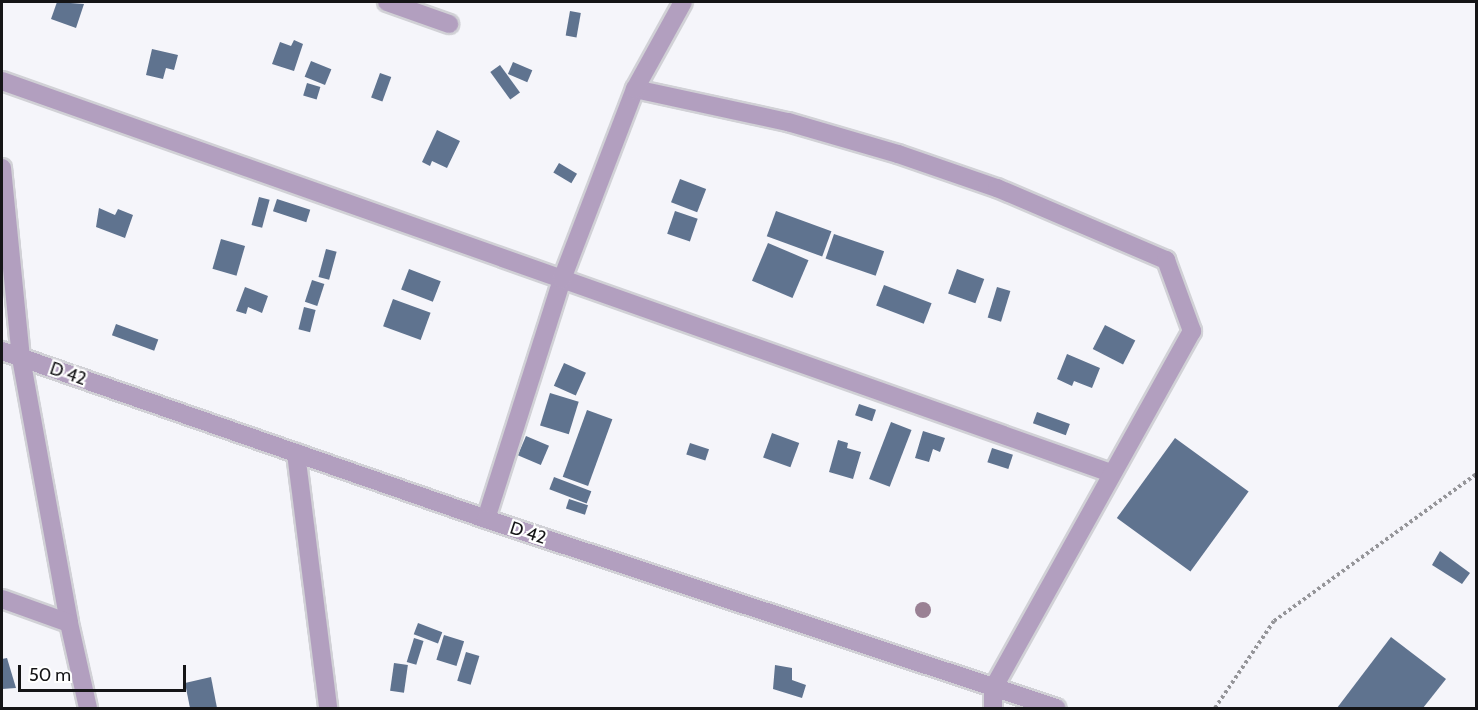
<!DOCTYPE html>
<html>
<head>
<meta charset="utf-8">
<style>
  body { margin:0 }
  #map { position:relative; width:1478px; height:710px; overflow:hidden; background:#f5f5fa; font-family:Cabin,sans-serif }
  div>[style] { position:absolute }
  .building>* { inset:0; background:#5f738f; transform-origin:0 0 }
  .path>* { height:4px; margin-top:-2px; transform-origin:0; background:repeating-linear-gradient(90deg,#959599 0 3px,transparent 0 6px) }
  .roads { filter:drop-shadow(2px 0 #d1d1d6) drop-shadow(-2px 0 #d1d1d6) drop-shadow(0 2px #d1d1d6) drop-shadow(0 -2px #d1d1d6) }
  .minor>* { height:18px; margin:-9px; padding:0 9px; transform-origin:9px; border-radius:9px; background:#b29fbf }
  .tertiary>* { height:18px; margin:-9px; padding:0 9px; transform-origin:9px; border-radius:9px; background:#b29fbf }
  .trees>* { width:16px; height:16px; margin:-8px; border-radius:50%; background:#9a8194 }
  span { translate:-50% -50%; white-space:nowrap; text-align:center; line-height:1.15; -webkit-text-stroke:4.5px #fff; paint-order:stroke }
  .street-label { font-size:18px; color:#151517 }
  .frame { position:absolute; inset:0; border:3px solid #151517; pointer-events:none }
  .scale { position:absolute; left:18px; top:665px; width:168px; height:27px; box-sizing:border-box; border:3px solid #151517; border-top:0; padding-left:8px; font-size:18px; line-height:21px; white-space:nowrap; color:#151517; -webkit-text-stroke:4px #fff; paint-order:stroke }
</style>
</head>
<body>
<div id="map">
  <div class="building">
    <i style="clip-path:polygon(57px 2px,84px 4px,76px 28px,51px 19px)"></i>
    <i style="left:570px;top:11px;width:11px;height:25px;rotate:10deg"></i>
    <i style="clip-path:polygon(294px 40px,303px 44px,294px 71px,272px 64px,280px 42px,291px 46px)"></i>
    <i style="clip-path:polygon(152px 49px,178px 55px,174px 70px,166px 68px,163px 79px,146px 75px)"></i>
    <i style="left:311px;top:61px;width:22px;height:17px;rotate:22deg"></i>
    <i style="left:513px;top:62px;width:21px;height:13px;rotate:23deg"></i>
    <i style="left:500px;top:65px;width:34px;height:12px;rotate:54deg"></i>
    <i style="left:380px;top:73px;width:12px;height:26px;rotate:20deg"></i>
    <i style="left:307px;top:83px;width:14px;height:13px;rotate:17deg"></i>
    <i style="clip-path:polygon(437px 130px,460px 141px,447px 168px,432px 161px,430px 166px,422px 162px)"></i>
    <i style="left:559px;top:163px;width:21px;height:11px;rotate:31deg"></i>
    <i style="left:680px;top:179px;width:28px;height:25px;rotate:21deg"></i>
    <i style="left:259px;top:197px;width:11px;height:29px;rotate:15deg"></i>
    <i style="left:277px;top:199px;width:35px;height:13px;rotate:18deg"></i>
    <i style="clip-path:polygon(99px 208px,115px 215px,118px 209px,133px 215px,125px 238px,96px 227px)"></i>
    <i style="left:675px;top:211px;width:24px;height:24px;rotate:19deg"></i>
    <i style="left:776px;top:211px;width:59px;height:27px;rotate:20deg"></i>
    <i style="left:834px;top:234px;width:53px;height:26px;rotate:19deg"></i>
    <i style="left:221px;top:239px;width:25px;height:31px;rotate:16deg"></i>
    <i style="left:768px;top:243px;width:44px;height:41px;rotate:23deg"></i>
    <i style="left:326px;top:249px;width:11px;height:29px;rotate:15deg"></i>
    <i style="left:409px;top:269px;width:34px;height:22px;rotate:21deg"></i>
    <i style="left:957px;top:269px;width:29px;height:26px;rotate:20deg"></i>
    <i style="left:312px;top:280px;width:13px;height:23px;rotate:18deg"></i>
    <i style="left:884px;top:285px;width:51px;height:22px;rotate:21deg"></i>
    <i style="clip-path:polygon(245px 287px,268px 296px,262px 313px,248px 307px,246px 314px,236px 311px)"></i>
    <i style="left:997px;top:287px;width:14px;height:32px;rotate:17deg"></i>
    <i style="left:393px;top:299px;width:40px;height:29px;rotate:20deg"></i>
    <i style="left:304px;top:307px;width:12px;height:23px;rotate:14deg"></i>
    <i style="left:116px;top:324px;width:45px;height:12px;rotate:20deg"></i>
    <i style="left:1105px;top:325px;width:34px;height:27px;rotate:27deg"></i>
    <i style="clip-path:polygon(1067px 354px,1100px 368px,1092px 388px,1074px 381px,1072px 386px,1057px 379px)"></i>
    <i style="left:564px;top:363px;width:24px;height:25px;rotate:24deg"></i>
    <i style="left:550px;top:393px;width:30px;height:34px;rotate:17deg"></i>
    <i style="left:859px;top:404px;width:18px;height:12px;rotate:19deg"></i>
    <i style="left:587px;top:410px;width:27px;height:71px;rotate:20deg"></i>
    <i style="left:1037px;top:412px;width:35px;height:12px;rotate:20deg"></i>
    <i style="left:891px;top:422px;width:22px;height:61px;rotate:21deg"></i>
    <i style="clip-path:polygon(923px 431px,945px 438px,940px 452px,933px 449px,929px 462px,915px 458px)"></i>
    <i style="left:772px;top:433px;width:29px;height:26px;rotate:20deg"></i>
    <i style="left:526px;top:436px;width:25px;height:21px;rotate:23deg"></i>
    <i style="left:1175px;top:438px;width:91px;height:99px;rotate:36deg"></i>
    <i style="clip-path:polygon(838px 440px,848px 443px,847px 448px,861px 452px,853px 479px,829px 472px)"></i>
    <i style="left:690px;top:443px;width:20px;height:12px;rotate:18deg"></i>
    <i style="left:992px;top:448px;width:22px;height:15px;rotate:18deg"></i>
    <i style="left:554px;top:477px;width:40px;height:13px;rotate:21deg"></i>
    <i style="left:569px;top:499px;width:20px;height:10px;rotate:18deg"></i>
    <i style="clip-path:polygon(1440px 551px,1470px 573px,1462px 584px,1432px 565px)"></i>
    <i style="left:418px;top:623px;width:26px;height:12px;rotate:21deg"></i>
    <i style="left:444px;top:635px;width:21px;height:26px;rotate:17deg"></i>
    <i style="clip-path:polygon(1391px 637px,1446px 679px,1423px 708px,1337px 708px)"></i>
    <i style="left:414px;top:638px;width:10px;height:25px;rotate:17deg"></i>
    <i style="left:466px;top:652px;width:14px;height:30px;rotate:17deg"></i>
    <i style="clip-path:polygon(7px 658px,16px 688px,2px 689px,2px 659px)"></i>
    <i style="left:394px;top:663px;width:14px;height:28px;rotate:8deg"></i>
    <i style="clip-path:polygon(775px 665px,792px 668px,792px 680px,806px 685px,802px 698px,773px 689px)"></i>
    <i style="clip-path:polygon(211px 677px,217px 708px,190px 708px,185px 683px)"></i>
  </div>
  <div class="path">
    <i style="left:1215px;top:708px;width:105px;rotate:-55.9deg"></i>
    <i style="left:1274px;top:621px;width:250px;rotate:-36deg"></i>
  </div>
  <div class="roads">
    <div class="minor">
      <i style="left:387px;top:2px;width:66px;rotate:19.5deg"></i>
      <i style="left:2px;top:81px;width:1176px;rotate:19.47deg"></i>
      <i style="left:635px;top:89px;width:157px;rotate:12.2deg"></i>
      <i style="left:788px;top:122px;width:115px;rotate:16.2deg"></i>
      <i style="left:898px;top:154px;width:105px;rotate:19deg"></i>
      <i style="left:997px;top:188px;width:184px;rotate:23.1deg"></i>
      <i style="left:1166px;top:260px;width:76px;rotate:69.9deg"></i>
      <i style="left:1192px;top:331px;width:409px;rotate:119.1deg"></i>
      <i style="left:993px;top:688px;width:20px;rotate:90deg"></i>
      <i style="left:2px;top:168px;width:191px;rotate:84.3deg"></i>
      <i style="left:21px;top:358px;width:269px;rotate:79.7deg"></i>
      <i style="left:69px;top:623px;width:87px;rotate:77.4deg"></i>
      <i style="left:296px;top:453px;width:257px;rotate:82.8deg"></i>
      <i style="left:486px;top:519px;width:252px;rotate:-72.4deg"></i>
      <i style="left:562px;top:279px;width:204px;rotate:-69deg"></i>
      <i style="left:635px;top:89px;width:99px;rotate:-61.1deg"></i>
      <i style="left:2px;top:599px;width:71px;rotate:19.7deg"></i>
    </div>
    <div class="tertiary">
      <i style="left:2px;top:351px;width:512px;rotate:19.14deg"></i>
      <i style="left:486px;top:519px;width:601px;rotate:18.34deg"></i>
    </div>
  </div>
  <div class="trees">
    <i style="left:923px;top:610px"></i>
  </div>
  <div class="street-label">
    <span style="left:68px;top:374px;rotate:19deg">D 42</span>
    <span style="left:528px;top:533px;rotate:18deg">D 42</span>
  </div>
  <div class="frame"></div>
  <div class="scale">50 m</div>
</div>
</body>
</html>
